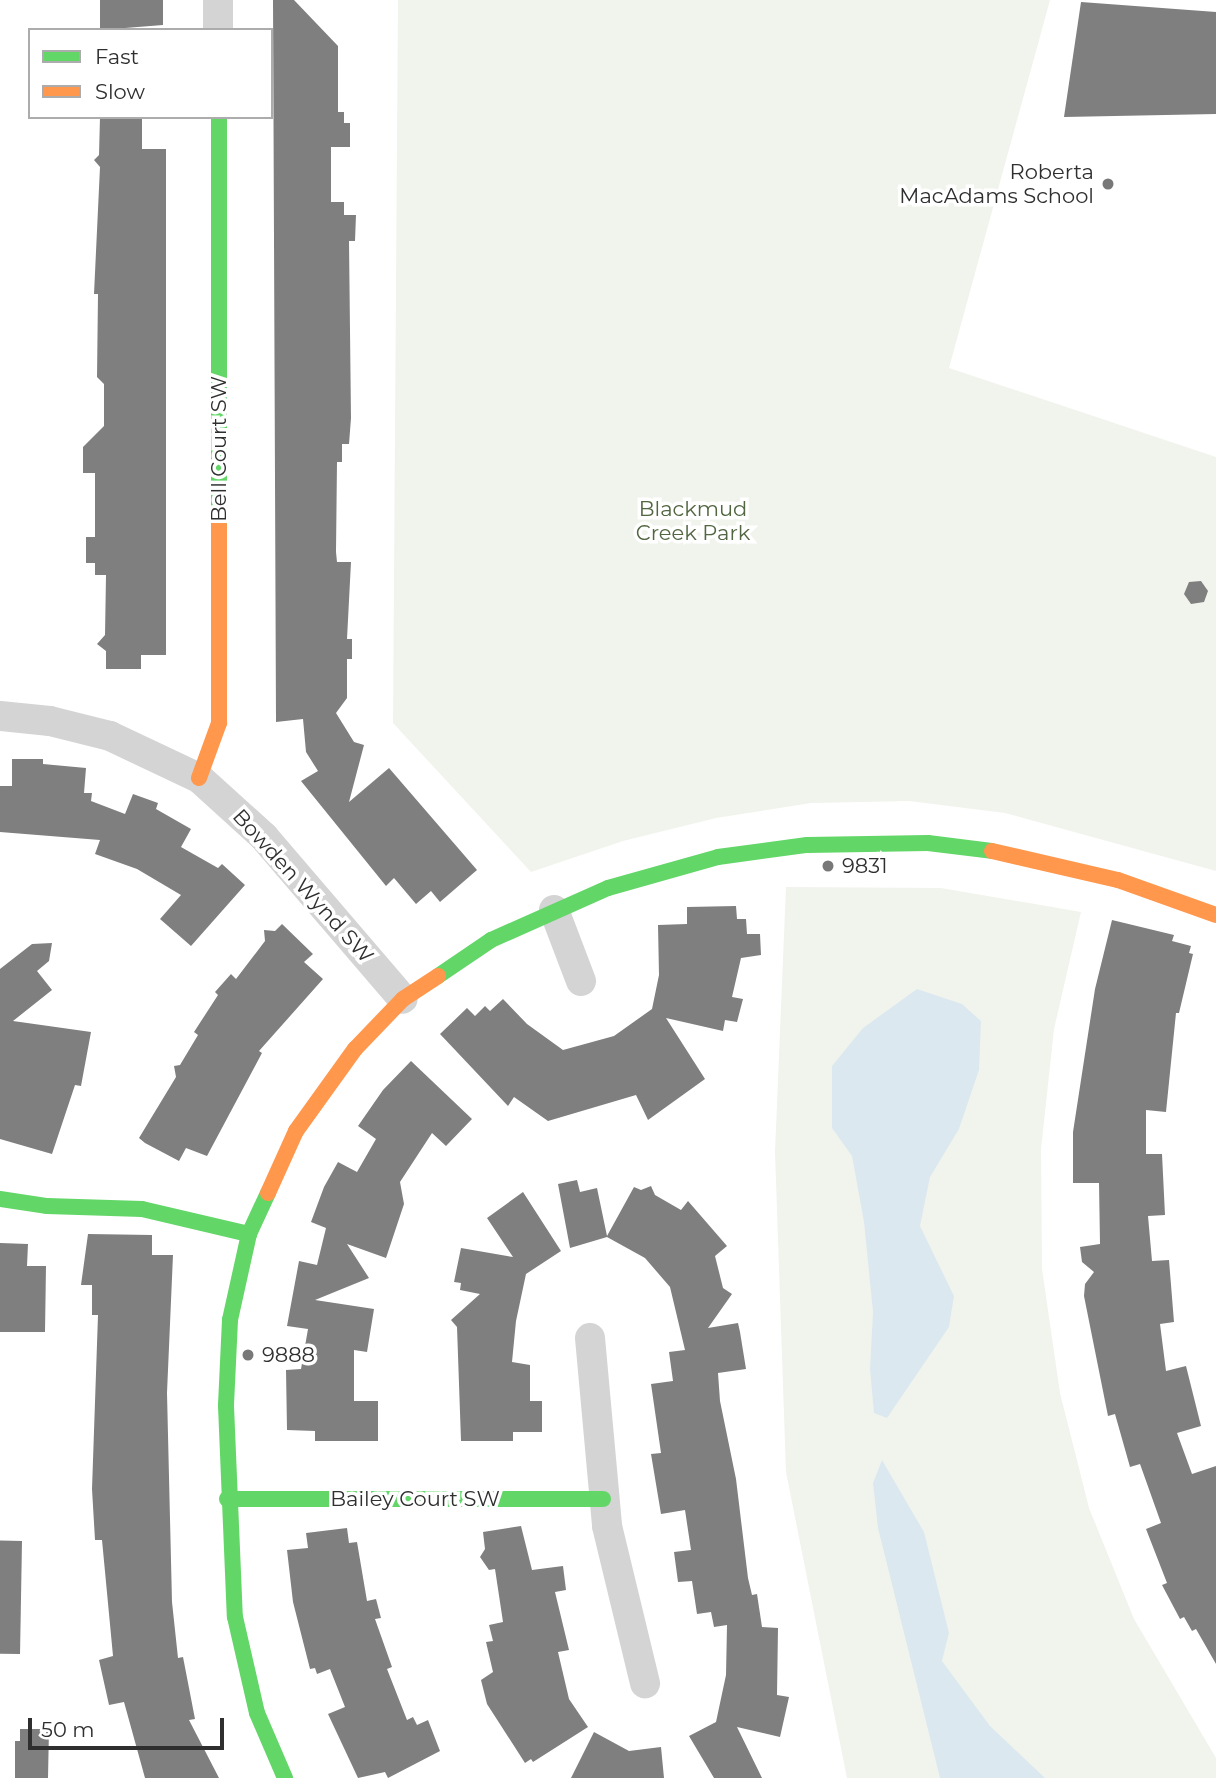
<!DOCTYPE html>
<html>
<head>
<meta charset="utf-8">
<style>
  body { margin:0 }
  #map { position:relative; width:1216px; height:1778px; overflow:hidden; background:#fff; font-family:Montserrat,sans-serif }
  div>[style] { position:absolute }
  .green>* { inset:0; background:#f1f4ed }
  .water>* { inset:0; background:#dce8ef }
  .building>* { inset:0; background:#7f7f7f; transform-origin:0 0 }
  .street>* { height:30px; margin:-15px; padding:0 15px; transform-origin:15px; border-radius:15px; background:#d4d4d4 }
  .fast>* { height:16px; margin:-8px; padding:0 8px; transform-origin:8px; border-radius:8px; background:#63d668 }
  .slow>* { height:16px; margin:-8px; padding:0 8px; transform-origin:8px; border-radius:8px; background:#ff974d }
  .dots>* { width:19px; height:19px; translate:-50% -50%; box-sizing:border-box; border:4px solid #fff; border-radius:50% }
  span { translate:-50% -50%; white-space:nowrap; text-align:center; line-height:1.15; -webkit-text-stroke:7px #fff; paint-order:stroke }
  .poi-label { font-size:21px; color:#2f2f2f }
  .right { translate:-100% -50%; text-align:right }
  .left { translate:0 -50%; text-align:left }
  .street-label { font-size:21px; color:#2f2f2f }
  .park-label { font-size:21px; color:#526641 }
  .legend { position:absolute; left:28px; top:28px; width:245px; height:91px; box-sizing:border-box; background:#fff; border:2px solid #acacac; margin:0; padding:9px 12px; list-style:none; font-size:21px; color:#2f2f2f }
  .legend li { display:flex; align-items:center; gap:14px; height:35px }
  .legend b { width:35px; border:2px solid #acacac }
  .scale { position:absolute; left:28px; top:1718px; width:196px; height:32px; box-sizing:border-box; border:4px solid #2f2f2f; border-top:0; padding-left:9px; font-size:21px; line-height:24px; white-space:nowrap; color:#2f2f2f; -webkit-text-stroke:5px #fff; paint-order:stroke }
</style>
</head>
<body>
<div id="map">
  <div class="green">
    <i style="clip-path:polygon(398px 0,1050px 0,949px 368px,1216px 457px,1216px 871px,1005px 813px,909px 801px,811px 803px,716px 818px,623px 841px,531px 872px,393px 723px)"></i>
    <i style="clip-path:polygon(786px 887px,941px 888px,1081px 912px,1054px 1029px,1041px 1149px,1042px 1269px,1060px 1393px,1089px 1508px,1134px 1619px,1216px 1758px,1216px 1778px,847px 1778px,786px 1472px,775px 1152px)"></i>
  </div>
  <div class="water">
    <i style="clip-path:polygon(917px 989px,962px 1004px,981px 1021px,979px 1070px,959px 1129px,930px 1177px,920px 1226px,954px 1296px,949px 1327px,887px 1418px,874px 1413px,870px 1369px,873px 1312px,864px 1222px,852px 1156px,832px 1128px,832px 1066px,863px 1028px)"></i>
    <i style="clip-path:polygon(882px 1460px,924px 1532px,949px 1633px,942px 1661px,990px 1726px,1045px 1778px,940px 1778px,878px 1528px,873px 1483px)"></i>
  </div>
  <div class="building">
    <i style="clip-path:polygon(100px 0,163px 0,163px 25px,100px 30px)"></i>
    <i style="clip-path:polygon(273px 0,294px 0,338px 46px,338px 112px,344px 112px,344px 123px,350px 123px,350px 147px,331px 147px,331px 202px,344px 202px,344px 215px,356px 215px,355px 241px,349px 241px,351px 418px,349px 444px,342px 444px,342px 462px,337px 462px,336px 552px,337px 562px,351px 562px,347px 639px,352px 639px,352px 659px,347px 659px,347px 698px,336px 713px,354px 742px,364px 745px,349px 802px,389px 768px,477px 870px,440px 902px,431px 891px,416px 904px,394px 878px,386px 886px,301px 781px,318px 771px,306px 752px,303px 719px,276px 722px)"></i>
    <i style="clip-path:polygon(1081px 2px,1216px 12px,1216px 114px,1064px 117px)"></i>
    <i style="clip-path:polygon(100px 117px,142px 117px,142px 149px,166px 149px,166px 655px,141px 655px,141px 669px,106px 669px,106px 651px,97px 644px,105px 635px,106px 575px,95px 575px,95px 563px,86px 563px,86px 537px,95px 537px,95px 473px,83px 473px,83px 447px,104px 426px,104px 384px,97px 377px,98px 294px,94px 294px,100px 167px,94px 160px,99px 155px)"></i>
    <i style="clip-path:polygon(1201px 581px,1208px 591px,1204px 602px,1191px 604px,1184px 594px,1189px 582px)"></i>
    <i style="clip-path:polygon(12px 759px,43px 759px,43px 764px,86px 768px,84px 793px,92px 793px,91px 801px,125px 814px,133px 794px,158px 803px,156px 809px,191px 829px,181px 847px,218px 868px,222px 864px,245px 885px,191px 946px,160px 919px,181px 895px,137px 869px,95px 854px,100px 840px,0 832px,0 786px,12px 786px)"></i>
    <i style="clip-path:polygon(736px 906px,737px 919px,746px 919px,747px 934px,760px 934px,761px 955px,741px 958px,732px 997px,743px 999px,737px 1022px,725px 1020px,723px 1031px,666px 1018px,705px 1079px,648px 1120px,636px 1095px,548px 1121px,514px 1097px,508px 1106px,440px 1034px,467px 1008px,475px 1016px,485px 1006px,490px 1011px,503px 999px,527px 1024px,563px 1050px,614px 1036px,652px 1009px,659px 975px,658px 925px,687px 924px,687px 907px)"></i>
    <i style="clip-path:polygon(1112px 920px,1174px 935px,1172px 941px,1191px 946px,1189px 953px,1193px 954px,1179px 1013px,1176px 1013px,1166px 1112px,1146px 1110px,1146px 1154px,1162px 1154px,1165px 1215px,1148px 1216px,1152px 1261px,1169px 1260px,1174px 1322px,1160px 1324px,1166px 1371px,1186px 1366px,1201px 1426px,1177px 1433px,1192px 1474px,1216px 1466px,1216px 1664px,1196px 1629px,1192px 1631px,1184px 1617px,1180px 1619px,1162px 1585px,1167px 1583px,1146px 1529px,1161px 1523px,1140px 1464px,1130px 1467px,1115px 1414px,1108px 1416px,1084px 1296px,1085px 1284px,1094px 1272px,1082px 1262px,1080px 1247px,1100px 1244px,1099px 1183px,1073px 1183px,1073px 1132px,1095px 989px)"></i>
    <i style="clip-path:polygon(282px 924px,313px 954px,304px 962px,323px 979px,259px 1051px,262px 1053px,207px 1156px,186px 1148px,179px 1161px,145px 1143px,139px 1138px,176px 1077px,174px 1066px,180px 1065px,198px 1035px,194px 1032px,218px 995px,215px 992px,231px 974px,236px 979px,265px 941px,264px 930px,275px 931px)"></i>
    <i style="clip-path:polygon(52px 943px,49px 961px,37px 971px,52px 990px,13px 1021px,91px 1032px,81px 1086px,75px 1085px,52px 1154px,0 1139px,0 969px,32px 944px)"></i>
    <i style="clip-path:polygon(411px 1061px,472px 1119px,446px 1146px,432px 1133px,400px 1182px,404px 1204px,386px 1258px,347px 1244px,369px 1278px,315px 1300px,374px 1309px,367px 1352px,354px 1350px,354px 1401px,378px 1401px,378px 1441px,315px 1441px,315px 1431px,287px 1430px,286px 1370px,301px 1369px,308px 1329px,287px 1326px,299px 1261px,317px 1265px,326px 1228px,311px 1222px,324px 1187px,338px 1162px,357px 1172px,376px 1139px,358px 1126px,383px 1090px)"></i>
    <i style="clip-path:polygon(577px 1180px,580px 1192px,597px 1188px,607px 1236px,634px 1187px,641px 1190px,651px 1186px,655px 1195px,681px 1210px,688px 1201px,727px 1246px,715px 1256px,723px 1288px,732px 1294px,708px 1328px,738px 1323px,740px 1332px,746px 1369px,718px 1373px,720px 1401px,736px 1479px,748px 1578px,752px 1595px,757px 1594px,762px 1627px,778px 1628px,777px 1695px,789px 1697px,780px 1737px,737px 1727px,762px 1778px,714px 1778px,689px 1736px,716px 1722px,726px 1675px,727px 1625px,714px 1627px,711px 1612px,697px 1614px,692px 1581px,678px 1582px,674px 1552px,691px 1550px,685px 1510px,661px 1514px,651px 1454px,661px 1453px,651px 1384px,673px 1381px,669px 1352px,685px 1350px,670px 1287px,645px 1258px,607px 1237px,570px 1248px,558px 1184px)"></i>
    <i style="clip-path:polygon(523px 1192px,561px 1251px,526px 1274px,516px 1321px,512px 1362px,530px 1365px,530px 1401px,542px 1401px,542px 1432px,513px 1432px,513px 1441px,461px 1441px,457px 1327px,451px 1320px,480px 1294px,460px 1290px,461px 1283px,454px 1282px,461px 1248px,513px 1257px,487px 1218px)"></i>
    <i style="clip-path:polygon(88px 1234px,152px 1235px,152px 1255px,173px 1255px,167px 1393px,172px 1602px,178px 1658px,183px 1657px,195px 1719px,189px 1720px,219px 1778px,145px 1778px,124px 1702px,109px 1705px,99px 1660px,113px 1656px,102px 1540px,95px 1540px,92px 1489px,98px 1315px,92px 1315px,92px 1285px,81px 1285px)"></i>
    <i style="clip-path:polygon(0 1243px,28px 1244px,27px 1266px,46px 1266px,45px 1332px,0 1332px)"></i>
    <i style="clip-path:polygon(521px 1526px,532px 1570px,563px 1566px,566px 1590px,555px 1592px,569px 1650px,558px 1652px,569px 1699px,588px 1727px,533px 1762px,531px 1759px,525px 1763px,487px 1704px,481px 1680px,493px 1672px,486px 1642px,493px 1641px,489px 1625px,503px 1622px,495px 1569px,489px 1570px,480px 1557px,485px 1549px,483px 1532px)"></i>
    <i style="clip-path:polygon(347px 1528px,349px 1543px,357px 1542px,367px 1601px,376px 1599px,381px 1618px,375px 1619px,392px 1667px,387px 1669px,407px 1720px,413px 1717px,417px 1725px,428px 1720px,440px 1751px,388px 1778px,385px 1772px,358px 1778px,328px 1714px,345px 1707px,330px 1669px,317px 1674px,315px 1668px,310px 1669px,293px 1602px,287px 1550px,308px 1548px,306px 1533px)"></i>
    <i style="left:22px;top:1541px;width:113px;height:22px;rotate:91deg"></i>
    <i style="clip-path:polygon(20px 1729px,49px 1729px,48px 1778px,15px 1778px,15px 1741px,20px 1741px)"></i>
    <i style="clip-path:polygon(594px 1732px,629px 1751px,661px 1747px,664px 1778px,571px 1778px)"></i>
  </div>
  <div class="street">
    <i style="left:218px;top:0;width:30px;rotate:90deg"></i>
    <i style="left:0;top:716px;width:50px;rotate:5.7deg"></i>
    <i style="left:50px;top:721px;width:62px;rotate:14deg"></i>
    <i style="left:110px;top:736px;width:98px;rotate:25.3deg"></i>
    <i style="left:199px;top:778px;width:88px;rotate:42.2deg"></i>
    <i style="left:264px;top:837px;width:213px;rotate:49.4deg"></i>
    <i style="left:554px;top:910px;width:76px;rotate:69.2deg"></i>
    <i style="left:590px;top:1338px;width:189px;rotate:84.8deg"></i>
    <i style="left:607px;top:1526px;width:162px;rotate:76.4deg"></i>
  </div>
  <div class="fast">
    <i style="left:219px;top:117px;width:408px;rotate:90deg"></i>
    <i style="left:438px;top:976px;width:64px;rotate:-34.2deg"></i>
    <i style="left:491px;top:940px;width:128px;rotate:-24deg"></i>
    <i style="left:608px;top:888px;width:114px;rotate:-15.7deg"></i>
    <i style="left:718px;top:857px;width:90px;rotate:-7.7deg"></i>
    <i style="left:807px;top:845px;width:121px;rotate:-0.9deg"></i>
    <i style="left:928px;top:843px;width:64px;rotate:7.1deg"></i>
    <i style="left:268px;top:1193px;width:45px;rotate:114.9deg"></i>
    <i style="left:249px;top:1234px;width:88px;rotate:102.5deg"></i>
    <i style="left:230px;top:1320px;width:86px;rotate:92.7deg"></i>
    <i style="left:226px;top:1406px;width:211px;rotate:87.6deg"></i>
    <i style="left:235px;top:1617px;width:98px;rotate:77.1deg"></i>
    <i style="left:257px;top:1713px;width:71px;rotate:66.7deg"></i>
    <i style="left:0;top:1199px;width:48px;rotate:8.5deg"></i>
    <i style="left:47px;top:1206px;width:95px;rotate:1.8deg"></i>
    <i style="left:142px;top:1209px;width:110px;rotate:13.2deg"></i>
    <i style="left:227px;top:1499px;width:376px"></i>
  </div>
  <div class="slow">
    <i style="left:199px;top:778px;width:59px;rotate:-70deg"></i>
    <i style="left:219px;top:723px;width:198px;rotate:-90deg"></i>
    <i style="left:992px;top:851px;width:129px;rotate:13deg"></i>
    <i style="left:1118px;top:880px;width:104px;rotate:19.7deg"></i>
    <i style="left:268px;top:1193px;width:68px;rotate:-65.7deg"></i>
    <i style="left:296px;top:1131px;width:101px;rotate:-54.3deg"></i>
    <i style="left:355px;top:1049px;width:69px;rotate:-46.2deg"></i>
    <i style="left:403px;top:999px;width:42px;rotate:-33.3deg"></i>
  </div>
  <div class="dots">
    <i style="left:1108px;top:184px;background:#787878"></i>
    <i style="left:828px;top:866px;background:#787878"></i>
    <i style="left:248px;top:1355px;background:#787878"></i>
  </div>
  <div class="poi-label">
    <span class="right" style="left:1094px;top:184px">Roberta<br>MacAdams School</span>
    <span class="left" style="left:842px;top:866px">9831</span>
    <span class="left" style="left:262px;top:1355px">9888</span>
  </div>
  <div class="street-label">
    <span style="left:219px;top:449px;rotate:-90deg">Bell Court SW</span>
    <span style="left:303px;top:886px;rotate:48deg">Bowden Wynd SW</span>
    <span style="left:415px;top:1499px">Bailey Court SW</span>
  </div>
  <div class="park-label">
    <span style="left:693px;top:521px">Blackmud<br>Creek Park</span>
  </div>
  <ul class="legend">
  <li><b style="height:9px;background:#63d668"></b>Fast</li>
  <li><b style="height:9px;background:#ff974d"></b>Slow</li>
  </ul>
  <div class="scale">50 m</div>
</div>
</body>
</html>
